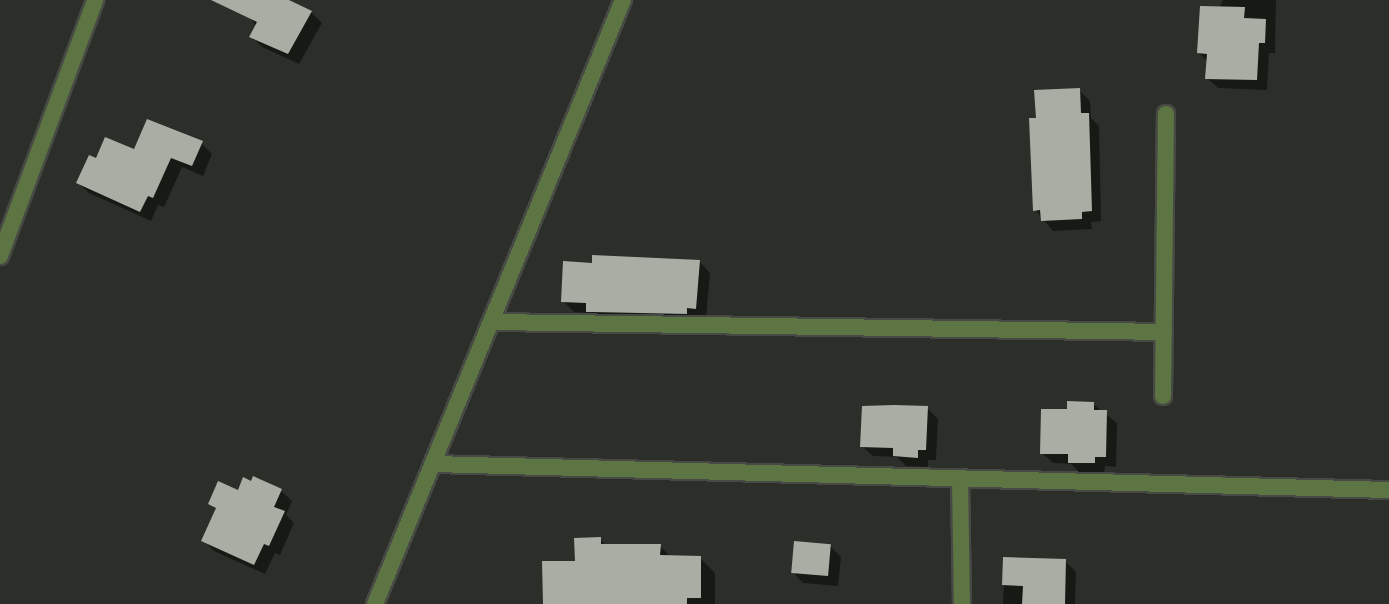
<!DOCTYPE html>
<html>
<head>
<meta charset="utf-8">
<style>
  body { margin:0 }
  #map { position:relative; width:1389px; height:604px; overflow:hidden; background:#2c2f29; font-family:"Open Sans",sans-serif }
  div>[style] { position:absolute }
  .shadow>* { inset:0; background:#0007 }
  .building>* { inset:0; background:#a9aea5; transform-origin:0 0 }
  .roads { filter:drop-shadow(2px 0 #474a44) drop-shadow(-2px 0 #474a44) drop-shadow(0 2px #474a44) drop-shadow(0 -2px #474a44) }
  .service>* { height:16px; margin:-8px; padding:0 8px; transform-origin:8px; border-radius:8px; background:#5d7443 }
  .minor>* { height:16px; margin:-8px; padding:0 8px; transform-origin:8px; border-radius:8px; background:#5d7443 }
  span { translate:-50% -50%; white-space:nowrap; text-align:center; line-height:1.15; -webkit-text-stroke:8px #2c2f29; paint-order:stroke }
</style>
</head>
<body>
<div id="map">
  <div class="shadow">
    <i style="clip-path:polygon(254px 0,284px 0,311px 12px,322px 23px,299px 64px,262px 47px,252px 37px,257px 26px,247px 15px)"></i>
    <i style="clip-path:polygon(1223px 0,1276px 0,1275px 53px,1269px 53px,1267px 90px,1218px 88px,1207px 78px,1208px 62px,1199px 53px)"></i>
    <i style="clip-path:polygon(1079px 90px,1090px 101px,1091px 118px,1099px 126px,1101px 221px,1091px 222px,1092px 229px,1053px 231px,1035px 210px,1038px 120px)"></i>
    <i style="clip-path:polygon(201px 143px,212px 154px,203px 176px,182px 167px,164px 207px,158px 205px,151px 221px,89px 193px,78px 183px,97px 161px)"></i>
    <i style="clip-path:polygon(700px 262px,710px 273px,706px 318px,598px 322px,589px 313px,574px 312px,563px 301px,594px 265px)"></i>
    <i style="clip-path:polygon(1093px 404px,1117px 423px,1116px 467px,1105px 466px,1104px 473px,1080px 473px,1071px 464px,1053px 463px,1042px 453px,1069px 411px)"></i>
    <i style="clip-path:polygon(927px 408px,938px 419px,936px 460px,928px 460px,928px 467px,906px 466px,897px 457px,873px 456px,862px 446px)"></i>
    <i style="clip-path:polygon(281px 491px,292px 501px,286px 515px,294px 523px,280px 555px,275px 553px,265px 574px,214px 551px,203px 540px,217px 510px,210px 503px,239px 492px)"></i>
    <i style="clip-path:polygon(600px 539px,606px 546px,660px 546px,671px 557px,700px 558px,715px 573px,715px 604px,545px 604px)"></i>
    <i style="clip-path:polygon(830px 546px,841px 557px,838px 586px,803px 583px,793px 572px)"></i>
    <i style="clip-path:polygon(1005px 559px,1065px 561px,1076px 572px,1075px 604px,1003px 604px)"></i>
  </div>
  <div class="building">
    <i style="clip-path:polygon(211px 0,289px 0,312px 11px,288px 54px,249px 37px,257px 22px)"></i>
    <i style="clip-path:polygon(1200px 6px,1245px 7px,1244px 18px,1266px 19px,1265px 43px,1259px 43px,1257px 80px,1205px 79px,1207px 54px,1197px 53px)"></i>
    <i style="clip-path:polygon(1080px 88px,1081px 113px,1089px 113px,1092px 211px,1082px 212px,1082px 219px,1041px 221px,1040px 210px,1033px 211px,1029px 118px,1036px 118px,1034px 90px)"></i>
    <i style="clip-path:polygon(147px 119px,203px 141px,192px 166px,171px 158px,153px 198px,148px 196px,140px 212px,76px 183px,89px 155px,96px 158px,105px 137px,134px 149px)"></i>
    <i style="clip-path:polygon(592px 255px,700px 260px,696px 309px,687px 308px,687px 314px,593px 312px,586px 312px,586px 303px,561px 302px,563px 261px,592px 263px)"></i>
    <i style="clip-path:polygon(1067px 401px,1094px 402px,1094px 410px,1107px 410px,1106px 457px,1095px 457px,1095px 463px,1068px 463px,1068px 454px,1040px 454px,1041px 409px,1067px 409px)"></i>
    <i style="clip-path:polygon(894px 405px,928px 406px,926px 450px,918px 450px,918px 458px,893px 456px,893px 448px,860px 447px,862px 406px)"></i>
    <i style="clip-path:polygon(253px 476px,282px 489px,274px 507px,285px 511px,269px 546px,264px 544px,254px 565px,201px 541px,216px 508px,208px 504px,218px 481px,238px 490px,243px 477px,251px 481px)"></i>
    <i style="clip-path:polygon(601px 537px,601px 544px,661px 544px,660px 555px,701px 556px,701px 598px,687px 598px,687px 604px,543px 604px,542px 561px,575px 561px,574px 538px)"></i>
    <i style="left:794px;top:541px;width:37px;height:32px;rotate:5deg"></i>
    <i style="clip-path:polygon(1003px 557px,1066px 559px,1065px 604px,1022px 604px,1023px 586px,1002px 585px)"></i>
  </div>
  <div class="roads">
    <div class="service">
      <i style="left:493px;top:322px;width:671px;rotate:0.85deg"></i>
      <i style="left:1163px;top:396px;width:282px;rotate:-89.4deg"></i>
    </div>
    <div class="minor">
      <i style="left:0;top:256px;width:273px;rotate:-69.6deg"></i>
      <i style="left:433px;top:464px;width:956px;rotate:1.56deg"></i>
      <i style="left:960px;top:478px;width:126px;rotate:89.1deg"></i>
      <i style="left:375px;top:604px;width:653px;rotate:-67.68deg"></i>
    </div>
  </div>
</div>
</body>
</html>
